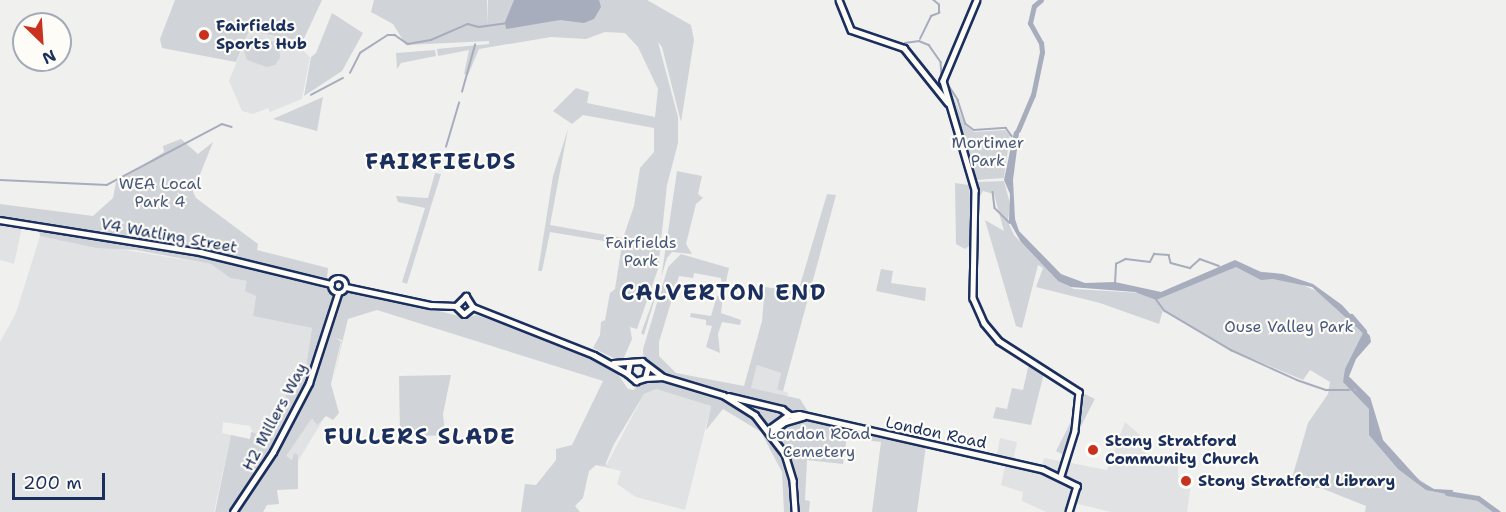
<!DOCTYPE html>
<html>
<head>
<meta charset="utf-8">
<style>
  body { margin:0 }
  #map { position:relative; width:1506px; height:512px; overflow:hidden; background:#f0f0ee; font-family:"Shantell Sans",sans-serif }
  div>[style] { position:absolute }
  .built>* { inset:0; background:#e0e2e3 }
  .green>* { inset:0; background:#d0d3d8; transform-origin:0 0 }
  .water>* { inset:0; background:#a7adbd }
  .stream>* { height:1.5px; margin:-0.75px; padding:0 0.75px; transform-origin:0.75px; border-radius:0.75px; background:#a7adbd }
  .river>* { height:5px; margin:-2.5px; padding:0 2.5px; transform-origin:2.5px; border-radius:2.5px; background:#a7adbd }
  .roads { filter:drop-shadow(2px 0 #1b2f5e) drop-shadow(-2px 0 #1b2f5e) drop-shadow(0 2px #1b2f5e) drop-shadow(0 -2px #1b2f5e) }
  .secondary>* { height:4.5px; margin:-2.25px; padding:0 2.25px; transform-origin:2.25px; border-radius:2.25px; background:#fdfcf7 }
  .secondary>.ring { margin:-2.25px; padding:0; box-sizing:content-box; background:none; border:4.5px solid #fdfcf7; border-radius:50% }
  .dots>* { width:16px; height:16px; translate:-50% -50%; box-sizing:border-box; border:3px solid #fdfcf7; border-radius:50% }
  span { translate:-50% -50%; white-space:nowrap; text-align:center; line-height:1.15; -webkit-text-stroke:4.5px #fdfcf7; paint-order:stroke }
  .poi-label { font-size:16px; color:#1b2f5e; font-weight:700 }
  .left { translate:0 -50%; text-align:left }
  .park-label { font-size:16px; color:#48587c }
  .street-label { font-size:16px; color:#1b2f5e }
  .district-label { font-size:22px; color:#1b2f5e; font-weight:700; letter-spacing:1.5px }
  .north { position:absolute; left:12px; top:12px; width:60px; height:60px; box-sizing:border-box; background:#fdfcf7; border:2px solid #a3aaba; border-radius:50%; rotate:155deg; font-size:16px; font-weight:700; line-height:24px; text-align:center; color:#1b2f5e }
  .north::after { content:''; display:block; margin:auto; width:21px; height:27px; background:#c8321e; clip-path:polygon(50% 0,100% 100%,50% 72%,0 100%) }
  .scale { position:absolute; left:12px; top:473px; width:93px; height:27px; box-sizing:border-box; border:3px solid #1b2f5e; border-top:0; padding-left:8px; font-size:18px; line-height:21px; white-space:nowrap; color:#1b2f5e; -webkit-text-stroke:4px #fdfcf7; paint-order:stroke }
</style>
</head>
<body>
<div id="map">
  <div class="built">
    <i style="clip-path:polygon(249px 31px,291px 40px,310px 57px,302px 99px,270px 112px,268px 108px,253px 114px,242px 111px,229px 81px)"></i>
    <i style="clip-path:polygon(0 224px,22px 227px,14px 264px,0 260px)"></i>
    <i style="clip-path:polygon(40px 236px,211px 264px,230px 278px,247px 281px,256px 295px,253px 316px,312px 328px,305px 373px,298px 379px,296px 395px,287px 394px,273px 438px,253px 433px,250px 426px,223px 422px,222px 433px,231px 435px,214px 512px,0 512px,0 342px,16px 313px)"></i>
    <i style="clip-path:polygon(757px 365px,781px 373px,777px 388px,788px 393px,787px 399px,751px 388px)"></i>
    <i style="clip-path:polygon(656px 389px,711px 406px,685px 510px,636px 497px,617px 484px,621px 471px,598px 465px,607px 464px,644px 394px)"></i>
    <i style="clip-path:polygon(312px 408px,324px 418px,298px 461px,284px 457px)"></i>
    <i style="clip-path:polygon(1125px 422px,1140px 435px,1147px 457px,1178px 464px,1178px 476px,1192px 476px,1187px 512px,1111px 512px,1070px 502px,1066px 512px,1046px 512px,1022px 501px,1023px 492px,1001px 485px,1007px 457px,997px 455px,1000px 438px,1017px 442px,1012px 466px,1040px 473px,1044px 458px,1107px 470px)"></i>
  </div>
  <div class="green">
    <i style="clip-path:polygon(175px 0,322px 0,300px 47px,291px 39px,249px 31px,236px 62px,162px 48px,160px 39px)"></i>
    <i style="clip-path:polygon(374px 0,487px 0,487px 26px,488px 0,647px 0,691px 25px,694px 40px,681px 122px,662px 47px,658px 42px,678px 117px,678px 143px,667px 185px,658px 269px,637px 329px,630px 327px,632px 339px,622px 362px,593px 348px,600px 335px,601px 322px,605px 320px,610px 293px,615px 289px,622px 244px,550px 232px,542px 271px,538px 271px,553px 176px,568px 129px,550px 225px,623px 238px,634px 206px,640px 168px,654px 152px,654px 128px,583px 115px,572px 124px,553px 111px,576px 88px,589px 92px,587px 103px,655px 117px,658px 89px,638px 47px,625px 33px,605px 32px,586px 39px,551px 37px,479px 49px,468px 75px,464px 74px,469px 50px,438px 56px,437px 49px,489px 44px,489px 41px,406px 45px,393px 24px,371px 12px)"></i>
    <i style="clip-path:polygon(332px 13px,363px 33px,342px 71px,304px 96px,311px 57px,316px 53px)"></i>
    <i style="clip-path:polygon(252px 36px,279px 43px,280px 58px,275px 65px,267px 67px,247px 60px,244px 51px)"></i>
    <i style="clip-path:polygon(435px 50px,436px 56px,401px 63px,397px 69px,396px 53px)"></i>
    <i style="clip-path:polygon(950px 88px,965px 125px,974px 132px,1005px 130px,1010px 135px,1004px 178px,976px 180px,947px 90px)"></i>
    <i style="clip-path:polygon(323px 97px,317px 131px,273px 119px)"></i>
    <i style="clip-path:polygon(181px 139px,198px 154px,213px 142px,193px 192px,196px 198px,258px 244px,257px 250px,328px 268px,327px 278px,166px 242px,0 218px,0 204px,93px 216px,113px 198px,116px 182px,164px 152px,163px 146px)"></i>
    <i style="clip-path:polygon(677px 171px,702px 176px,698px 194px,703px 198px,696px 204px,686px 244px,692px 254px,672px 252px,667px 258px,664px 268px,644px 335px,641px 333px,661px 279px)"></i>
    <i style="clip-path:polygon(435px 173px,441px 174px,407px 284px,402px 282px,425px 208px,398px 202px,396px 196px,428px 198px)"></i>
    <i style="clip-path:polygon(1004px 181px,1010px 204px,1008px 222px,1014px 235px,1057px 280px,1074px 289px,1141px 293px,1157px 301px,1163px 310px,1159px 324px,1100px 303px,1036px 287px,1043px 268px,1038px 265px,1022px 328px,1016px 326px,985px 220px,1004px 231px,994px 194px,983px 191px,978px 200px,976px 182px)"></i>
    <i style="clip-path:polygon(955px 183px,969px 185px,971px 211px,969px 246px,965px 249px,956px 244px)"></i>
    <i style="clip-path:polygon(827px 194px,836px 195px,783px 391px,777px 389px,781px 373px,757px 365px,751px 388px,800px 399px,810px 415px,783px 421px,791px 416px,778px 406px,738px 397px,787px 415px,770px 427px,743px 407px,779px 443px,777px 429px,801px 419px,848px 429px,843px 464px,807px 460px,805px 500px,810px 501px,809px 512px,784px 512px,782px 472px,761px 432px,723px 409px,706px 430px,711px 406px,656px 389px,644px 394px,614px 444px,605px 465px,611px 469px,600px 464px,604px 467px,596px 465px,589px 471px,583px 498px,575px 506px,580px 512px,521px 512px,525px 484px,536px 485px,556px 460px,556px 449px,572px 445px,603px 381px,377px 310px,348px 319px,333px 380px,342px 340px,335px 338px,341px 341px,331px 384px,339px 413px,333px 420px,326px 416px,317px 425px,312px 418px,286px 456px,292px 460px,294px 453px,298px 455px,298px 489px,277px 490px,279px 504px,267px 505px,263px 512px,215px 512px,231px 435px,250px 439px,251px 432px,273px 438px,287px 393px,296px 395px,296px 379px,305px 373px,312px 328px,253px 316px,256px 296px,245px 291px,247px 281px,230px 278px,211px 264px,136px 250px,97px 248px,40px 236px,39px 230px,0 224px,0 220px,200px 252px,310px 276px,331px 284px,336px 294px,346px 287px,466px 318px,476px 315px,579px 349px,615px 370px,628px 389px,634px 390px,640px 381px,662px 377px,644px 362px,643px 349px,668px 267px,681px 254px,729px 268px,723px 295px,721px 278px,694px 273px,693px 278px,679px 276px,659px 342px,659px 356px,676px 373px,744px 386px,762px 321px,765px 287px,798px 292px)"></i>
    <i style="clip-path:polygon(1235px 261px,1254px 271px,1276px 273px,1332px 298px,1366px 334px,1344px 383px,1370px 403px,1379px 435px,1401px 466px,1434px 490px,1474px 497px,1497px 512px,1365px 512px,1366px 506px,1321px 488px,1289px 488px,1308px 423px,1328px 394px,1330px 382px,1310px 370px,1303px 380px,1231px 350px,1166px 311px,1156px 298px)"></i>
    <i style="clip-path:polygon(881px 269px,893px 271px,891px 283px,926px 288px,925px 301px,876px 291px)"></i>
    <i style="clip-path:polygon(717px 296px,723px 296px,721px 313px,741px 320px,740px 325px,722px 322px,718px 334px,720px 353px,706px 347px,712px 326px,706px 325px,706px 320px,690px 317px,691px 313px,711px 316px)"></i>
    <i style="clip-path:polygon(1029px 363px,1044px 373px,1031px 425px,993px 418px,996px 407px,1007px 409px,1012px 388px,1023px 390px)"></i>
    <i style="clip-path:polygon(451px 375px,443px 414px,445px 435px,400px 437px,399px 376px)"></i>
    <i style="left:1085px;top:394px;width:11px;height:64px;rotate:27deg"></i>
    <i style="clip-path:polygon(859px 433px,926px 445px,917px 512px,872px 512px,881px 442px,855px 439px)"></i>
  </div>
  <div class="water">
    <i style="clip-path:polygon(514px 0,599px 0,601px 7px,594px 19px,584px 23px,560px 20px,506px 29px,505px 22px)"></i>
    <i style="clip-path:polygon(1020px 126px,1013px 180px,1015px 219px,1019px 231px,1061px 274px,1085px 283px,1115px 282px,1161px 292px,1235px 260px,1261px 272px,1283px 274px,1313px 284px,1342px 305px,1370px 336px,1371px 342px,1356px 359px,1348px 379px,1355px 390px,1371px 400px,1383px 440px,1420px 481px,1434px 489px,1453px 490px,1452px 495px,1426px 490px,1398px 469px,1369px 435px,1369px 409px,1343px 382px,1345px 369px,1363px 333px,1312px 287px,1273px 279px,1261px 280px,1236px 267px,1156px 300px,1135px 292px,1071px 287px,1058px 281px,1021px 242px,1009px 221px,1010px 194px,1004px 180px,1014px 132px)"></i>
  </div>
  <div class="stream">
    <i style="left:920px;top:39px;width:25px;rotate:-64deg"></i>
    <i style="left:931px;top:16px;width:9px;rotate:-21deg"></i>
    <i style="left:939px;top:13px;width:8px;rotate:-90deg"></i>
    <i style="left:939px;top:5px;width:8px;rotate:-140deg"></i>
    <i style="left:905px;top:43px;width:14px;rotate:-8deg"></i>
    <i style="left:919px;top:41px;width:11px;rotate:22deg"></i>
    <i style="left:929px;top:45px;width:21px;rotate:55deg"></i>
    <i style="left:941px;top:62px;width:13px;rotate:86deg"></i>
    <i style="left:942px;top:75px;width:30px;rotate:57deg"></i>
    <i style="left:958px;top:100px;width:25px;rotate:72deg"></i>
    <i style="left:966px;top:124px;width:10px;rotate:37deg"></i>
    <i style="left:974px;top:130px;width:32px;rotate:-4deg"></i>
    <i style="left:1006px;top:128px;width:10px;rotate:53deg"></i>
    <i style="left:350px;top:73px;width:22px;rotate:-63deg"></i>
    <i style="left:360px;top:53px;width:33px;rotate:-33deg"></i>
    <i style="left:388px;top:35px;width:7px"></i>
    <i style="left:395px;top:35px;width:16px;rotate:35deg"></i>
    <i style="left:408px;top:44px;width:23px;rotate:-10deg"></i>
    <i style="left:431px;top:40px;width:40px;rotate:-23.4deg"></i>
    <i style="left:468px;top:24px;width:11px;rotate:15deg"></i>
    <i style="left:479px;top:27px;width:27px;rotate:-8deg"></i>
    <i style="left:462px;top:92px;width:49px;rotate:-74.5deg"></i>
    <i style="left:311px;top:95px;width:36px;rotate:-28deg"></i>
    <i style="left:446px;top:147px;width:46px;rotate:-73.5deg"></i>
    <i style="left:0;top:180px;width:107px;rotate:2.7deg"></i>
    <i style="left:107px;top:185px;width:130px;rotate:-27.9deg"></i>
    <i style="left:222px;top:124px;width:10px;rotate:17deg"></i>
    <i style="left:993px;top:192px;width:16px;rotate:83deg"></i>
    <i style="left:995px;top:208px;width:21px;rotate:45deg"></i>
    <i style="left:1115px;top:284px;width:20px;rotate:-87deg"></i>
    <i style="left:1116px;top:264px;width:11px;rotate:-27deg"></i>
    <i style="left:1126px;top:259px;width:24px;rotate:7deg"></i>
    <i style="left:1150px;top:262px;width:9px;rotate:-63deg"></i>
    <i style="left:1154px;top:254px;width:15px;rotate:4deg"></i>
    <i style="left:1169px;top:255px;width:8px;rotate:76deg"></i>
    <i style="left:1171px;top:263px;width:20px;rotate:15deg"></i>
    <i style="left:1190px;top:268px;width:13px;rotate:-42deg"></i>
    <i style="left:1200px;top:259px;width:20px;rotate:20deg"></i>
    <i style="left:1156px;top:299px;width:15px;rotate:53deg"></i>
    <i style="left:1165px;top:311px;width:77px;rotate:30.6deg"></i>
    <i style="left:1231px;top:350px;width:72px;rotate:24.4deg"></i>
    <i style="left:1297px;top:380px;width:31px;rotate:19deg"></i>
    <i style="left:1326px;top:390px;width:23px"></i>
  </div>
  <div class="river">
    <i style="left:1018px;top:130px;width:38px;rotate:-67deg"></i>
    <i style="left:1033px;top:95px;width:44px;rotate:-78.2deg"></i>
    <i style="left:1042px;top:52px;width:9px;rotate:-96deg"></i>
    <i style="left:1041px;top:43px;width:23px;rotate:-119deg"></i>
    <i style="left:1030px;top:23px;width:17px;rotate:-77deg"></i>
    <i style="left:1034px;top:6px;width:9px;rotate:-41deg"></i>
    <i style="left:1351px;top:316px;width:20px;rotate:49deg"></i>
    <i style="left:1348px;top:379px;width:28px;rotate:45deg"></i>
    <i style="left:1447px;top:493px;width:31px;rotate:9deg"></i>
    <i style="left:1478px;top:498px;width:24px;rotate:36deg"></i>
  </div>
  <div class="roads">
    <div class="secondary">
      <i style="left:839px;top:0;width:32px;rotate:68deg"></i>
      <i style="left:851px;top:30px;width:56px;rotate:18.8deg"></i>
      <i style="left:904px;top:48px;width:70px;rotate:51.3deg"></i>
      <i style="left:977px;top:0;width:88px;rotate:112.8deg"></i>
      <i style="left:943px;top:81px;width:114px;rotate:73.6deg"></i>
      <i style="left:975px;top:190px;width:108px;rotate:91.1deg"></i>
      <i style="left:973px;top:298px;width:27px;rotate:66deg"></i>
      <i style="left:984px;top:323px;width:23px;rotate:50deg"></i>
      <i style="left:999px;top:341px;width:95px;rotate:32.5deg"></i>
      <i style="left:1079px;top:392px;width:39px;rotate:96deg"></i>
      <i style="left:1075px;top:431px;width:47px;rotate:107.3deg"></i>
      <i style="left:0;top:220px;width:203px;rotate:9.1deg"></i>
      <i style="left:200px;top:252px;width:135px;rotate:13.7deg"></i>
      <i class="ring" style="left:331px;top:278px;width:11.5px;height:11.5px"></i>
      <i style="left:346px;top:287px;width:87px;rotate:12deg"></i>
      <i style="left:431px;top:305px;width:25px;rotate:2deg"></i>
      <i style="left:456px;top:306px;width:14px;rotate:-45deg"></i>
      <i style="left:466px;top:296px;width:13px;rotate:58deg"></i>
      <i style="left:456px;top:306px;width:11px;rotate:45deg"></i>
      <i style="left:464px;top:314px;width:11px;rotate:-38deg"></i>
      <i style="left:473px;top:307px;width:130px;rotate:21.6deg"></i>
      <i style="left:594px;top:355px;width:39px;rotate:29deg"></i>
      <i style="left:613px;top:363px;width:29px;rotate:-4deg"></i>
      <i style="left:642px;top:361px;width:26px;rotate:37deg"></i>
      <i style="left:663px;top:377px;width:63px;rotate:16.7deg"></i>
      <i style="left:723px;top:395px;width:38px;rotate:32deg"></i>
      <i style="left:755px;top:415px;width:49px;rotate:52.4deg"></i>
      <i style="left:785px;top:454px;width:28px;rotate:73deg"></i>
      <i style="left:793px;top:481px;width:31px;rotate:86deg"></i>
      <i style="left:630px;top:364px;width:10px;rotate:101deg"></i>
      <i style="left:628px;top:374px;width:11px;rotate:41deg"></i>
      <i style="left:636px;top:381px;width:9px;rotate:-18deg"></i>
      <i style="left:645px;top:378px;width:11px;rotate:-75deg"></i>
      <i style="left:645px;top:378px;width:18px;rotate:-3deg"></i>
      <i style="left:728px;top:396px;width:56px;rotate:13.5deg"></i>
      <i style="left:782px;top:409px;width:10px;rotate:37deg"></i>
      <i style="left:769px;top:429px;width:22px;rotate:-36deg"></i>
      <i style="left:787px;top:416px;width:12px;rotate:-9deg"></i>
      <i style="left:799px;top:414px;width:249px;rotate:12.8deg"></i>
      <i style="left:1042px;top:469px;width:39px;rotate:26deg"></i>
      <i style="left:1077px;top:486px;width:27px;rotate:107deg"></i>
      <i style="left:771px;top:432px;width:17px;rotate:-36deg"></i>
      <i style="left:785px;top:422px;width:19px;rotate:-16deg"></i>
      <i style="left:233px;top:512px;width:72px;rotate:-56.3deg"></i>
      <i style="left:273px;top:452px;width:78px;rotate:-62.4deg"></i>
      <i style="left:309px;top:383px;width:94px;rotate:-72deg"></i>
    </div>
  </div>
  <div class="dots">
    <i style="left:204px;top:35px;background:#c8321e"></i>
    <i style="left:1093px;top:450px;background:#c8321e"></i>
    <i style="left:1186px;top:481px;background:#c8321e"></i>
  </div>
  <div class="poi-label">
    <span class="left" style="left:216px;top:35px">Fairfields<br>Sports Hub</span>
    <span class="left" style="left:1105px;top:450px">Stony Stratford<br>Community Church</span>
    <span class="left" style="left:1198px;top:481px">Stony Stratford Library</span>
  </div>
  <div class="park-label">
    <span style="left:988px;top:152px">Mortimer<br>Park</span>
    <span style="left:160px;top:193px">WEA Local<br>Park 4</span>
    <span style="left:641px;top:252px">Fairfields<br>Park</span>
    <span style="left:1289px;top:327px">Ouse Valley Park</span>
    <span style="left:819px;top:443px">London Road<br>Cemetery</span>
  </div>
  <div class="street-label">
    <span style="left:169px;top:236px;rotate:10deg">V4 Watling Street</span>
    <span style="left:275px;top:417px;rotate:-62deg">H2 Millers Way</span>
    <span style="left:936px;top:433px;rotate:12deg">London Road</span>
  </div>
  <div class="district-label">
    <span style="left:441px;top:162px">FAIRFIELDS</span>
    <span style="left:724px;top:293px">CALVERTON END</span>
    <span style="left:420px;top:437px">FULLERS SLADE</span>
  </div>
  <div class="north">N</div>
  <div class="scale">200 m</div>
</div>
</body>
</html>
